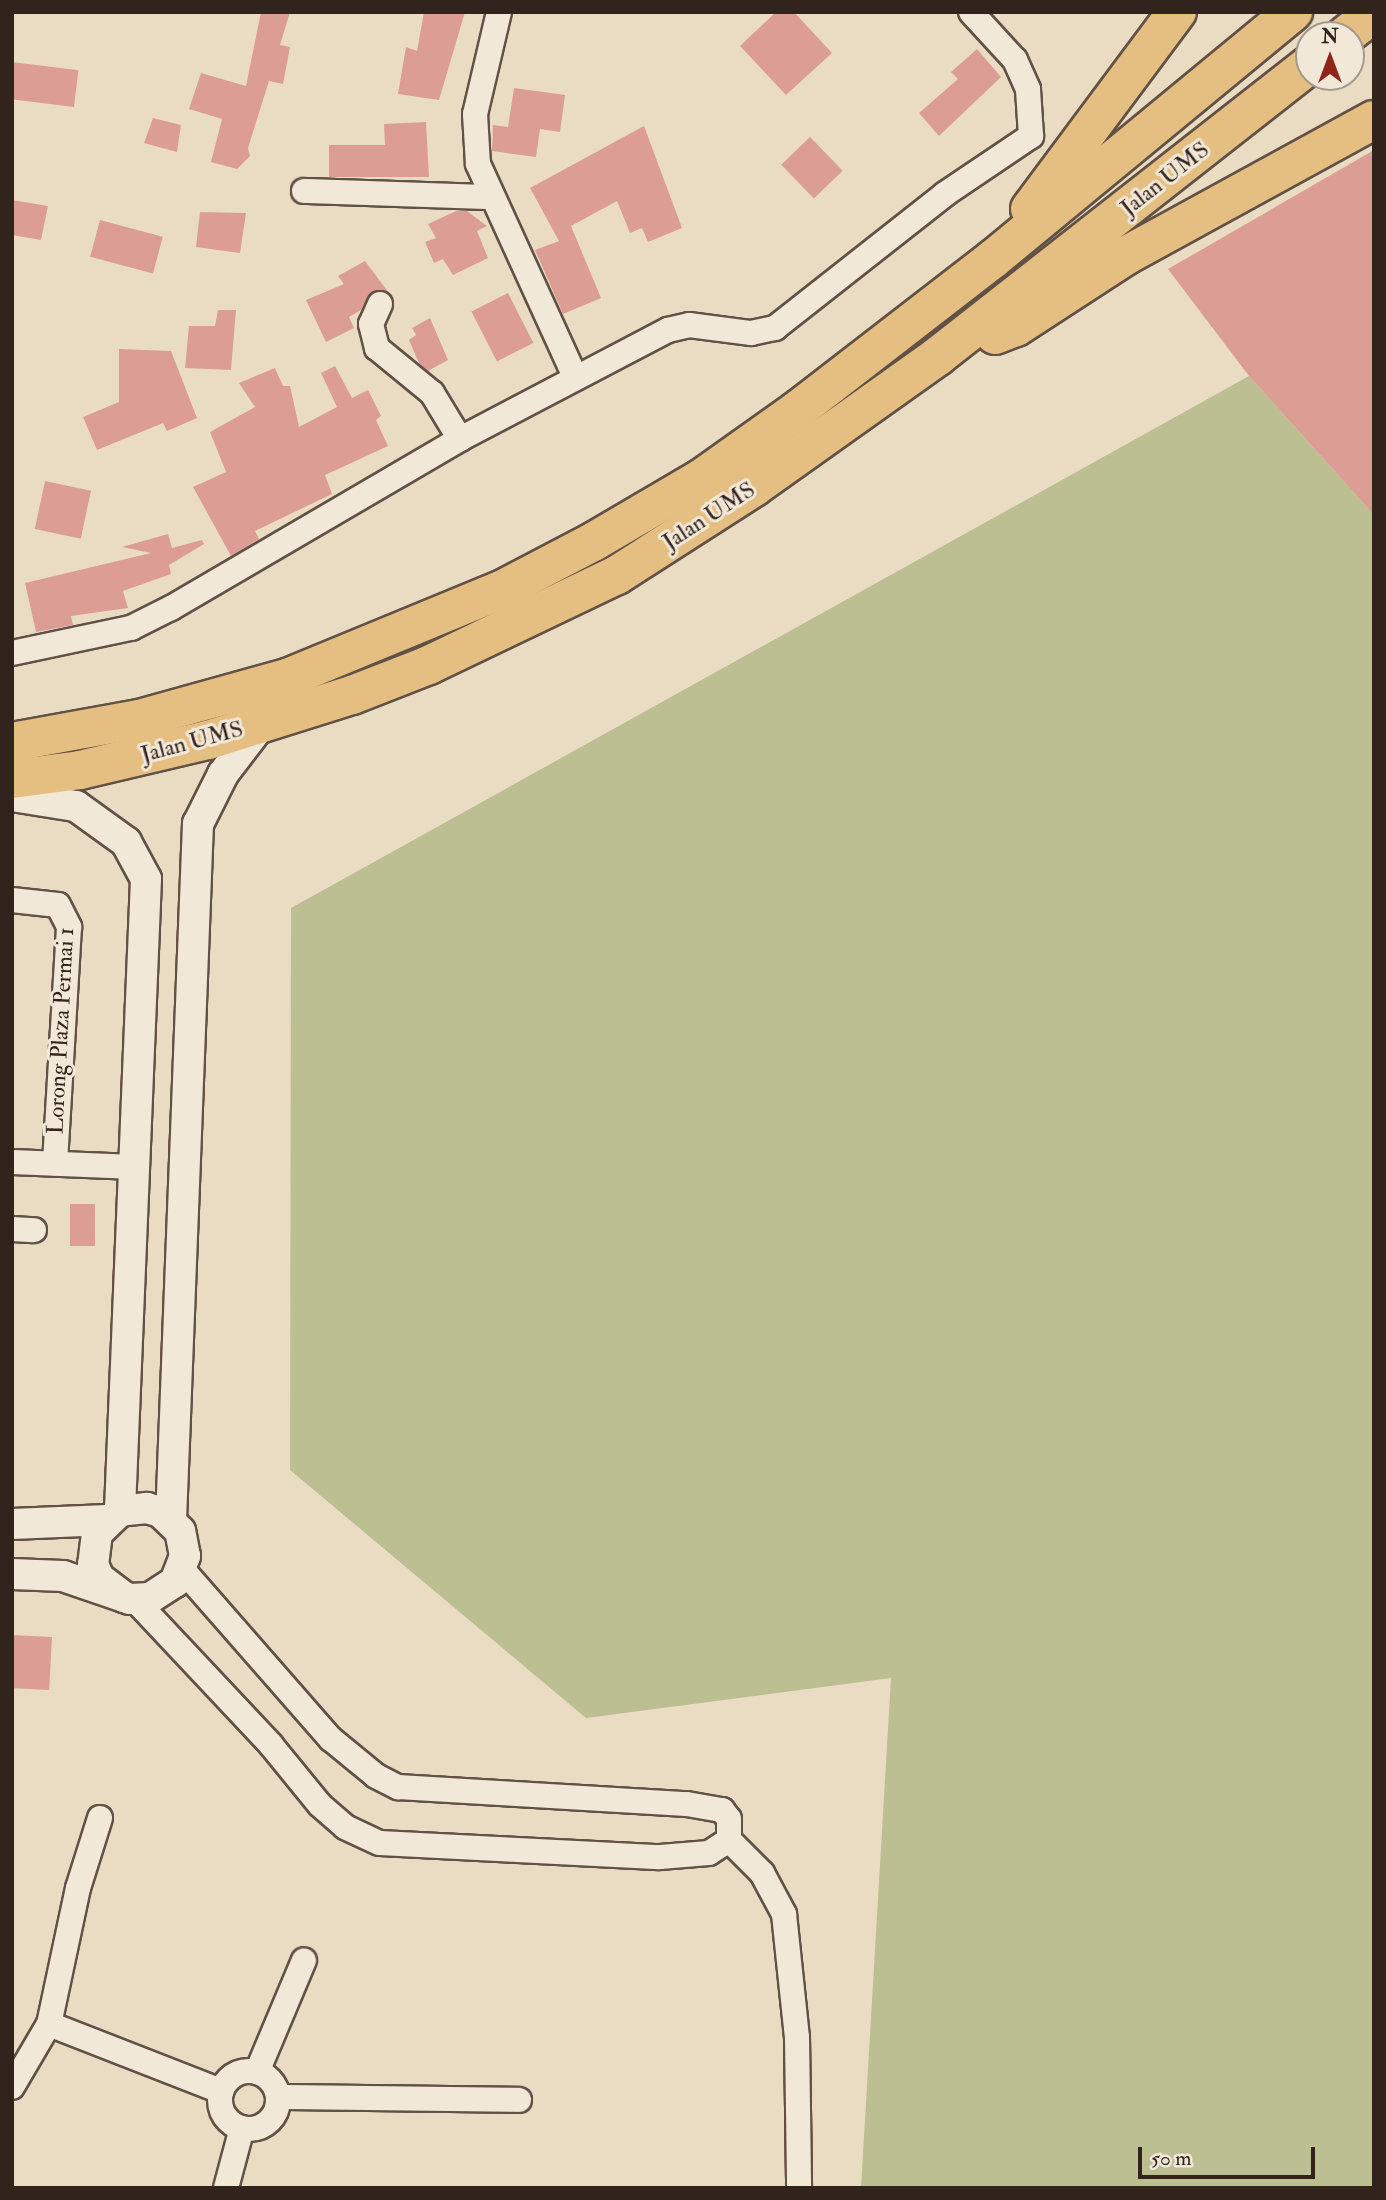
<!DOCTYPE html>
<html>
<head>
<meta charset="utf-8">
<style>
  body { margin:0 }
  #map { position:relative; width:1386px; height:2200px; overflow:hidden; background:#eadcc3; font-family:"IM FELL Double Pica",serif }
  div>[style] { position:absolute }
  .green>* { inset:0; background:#bbbf91 }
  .building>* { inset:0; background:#dc9e94; transform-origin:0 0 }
  .roads { filter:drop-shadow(2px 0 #615146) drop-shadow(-2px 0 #615146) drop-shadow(0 2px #615146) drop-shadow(0 -2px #615146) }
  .minor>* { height:24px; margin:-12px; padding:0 12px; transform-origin:12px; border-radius:12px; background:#f1e8d8 }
  .minor>.ring { margin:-12px; padding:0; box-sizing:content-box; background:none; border:24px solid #f1e8d8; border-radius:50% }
  .tertiary>* { height:30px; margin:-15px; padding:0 15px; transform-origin:15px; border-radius:15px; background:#f1e8d8 }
  .trunk>* { height:38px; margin:-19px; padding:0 19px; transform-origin:19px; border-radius:19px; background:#e5be82 }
  span { translate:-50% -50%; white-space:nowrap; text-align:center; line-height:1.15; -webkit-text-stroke:6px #f1e8d8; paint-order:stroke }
  .street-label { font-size:23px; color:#33231d }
  .frame { position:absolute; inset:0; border:14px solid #33231d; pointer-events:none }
  .north { position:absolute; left:1295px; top:21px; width:70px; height:70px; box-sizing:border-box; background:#f1e8d8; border:2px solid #a5998d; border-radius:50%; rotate:0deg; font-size:19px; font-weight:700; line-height:28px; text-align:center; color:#33231d }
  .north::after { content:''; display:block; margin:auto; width:24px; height:32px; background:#8f2418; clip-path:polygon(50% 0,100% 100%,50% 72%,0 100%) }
  .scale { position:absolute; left:1138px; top:2147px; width:177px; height:32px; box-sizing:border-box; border:4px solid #33231d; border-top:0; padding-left:9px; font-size:21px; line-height:24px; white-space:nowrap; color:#33231d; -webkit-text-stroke:5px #f1e8d8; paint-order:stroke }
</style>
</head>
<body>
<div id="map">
  <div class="green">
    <i style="clip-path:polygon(1249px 376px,1374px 515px,1374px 2188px,861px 2188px,891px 1678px,586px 1718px,290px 1470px,291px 908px)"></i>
  </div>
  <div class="building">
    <i style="clip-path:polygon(261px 12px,290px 12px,280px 45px,290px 47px,283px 84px,269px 81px,248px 148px,250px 156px,237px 169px,211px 162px,222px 119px,189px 109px,201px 73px,246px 86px)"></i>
    <i style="clip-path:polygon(424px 12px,465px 12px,439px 100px,398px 94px,406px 47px,417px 51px)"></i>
    <i style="clip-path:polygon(776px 12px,794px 12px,832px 53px,786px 95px,740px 46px)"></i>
    <i style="clip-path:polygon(977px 49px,1001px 77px,939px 136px,919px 113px,958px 79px,951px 72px)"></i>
    <i style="left:12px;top:62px;width:67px;height:37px;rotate:7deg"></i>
    <i style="clip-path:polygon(514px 88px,565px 95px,560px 132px,540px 129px,536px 157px,492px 151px,493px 125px,508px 127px)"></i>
    <i style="clip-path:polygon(153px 118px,181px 125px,177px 152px,144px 143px)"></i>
    <i style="clip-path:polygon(426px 122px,429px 177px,329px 177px,329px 145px,385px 145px,384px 124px)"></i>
    <i style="clip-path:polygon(644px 126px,682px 228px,648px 242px,642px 228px,630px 233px,617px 201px,571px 226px,601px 298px,563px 314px,535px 250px,559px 241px,530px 188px)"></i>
    <i style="left:810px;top:137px;width:47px;height:40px;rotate:46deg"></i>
    <i style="clip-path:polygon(1374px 150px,1374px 515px,1249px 376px,1168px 269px)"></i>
    <i style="clip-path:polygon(12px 200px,48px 206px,41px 240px,12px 235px)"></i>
    <i style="clip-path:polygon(456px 211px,467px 211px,487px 226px,477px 231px,488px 258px,453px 275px,443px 259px,434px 263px,425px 242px,436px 238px,428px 224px)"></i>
    <i style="clip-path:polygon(200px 212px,246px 213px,240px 253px,196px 247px)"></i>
    <i style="left:100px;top:220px;width:65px;height:38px;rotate:15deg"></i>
    <i style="clip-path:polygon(365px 261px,389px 293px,371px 292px,361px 310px,349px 317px,354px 328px,326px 342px,306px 300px,344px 284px,338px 276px)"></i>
    <i style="left:508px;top:293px;width:56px;height:41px;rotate:63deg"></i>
    <i style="clip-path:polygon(218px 310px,236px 310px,231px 370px,185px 368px,189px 326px,215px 326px)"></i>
    <i style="clip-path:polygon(430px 318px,448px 360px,428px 371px,419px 363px,409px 340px,416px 335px,412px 328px)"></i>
    <i style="clip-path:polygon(119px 349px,171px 351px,197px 418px,167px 431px,163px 423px,97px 450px,83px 417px,119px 402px)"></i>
    <i style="clip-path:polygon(335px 366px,352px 398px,368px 390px,381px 416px,376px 420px,388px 446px,325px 475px,332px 494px,255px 531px,259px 539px,231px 556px,193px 487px,226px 472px,210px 432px,255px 407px,239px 383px,275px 368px,283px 386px,290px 386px,299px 427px,337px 407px,321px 373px)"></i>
    <i style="left:45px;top:481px;width:47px;height:49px;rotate:12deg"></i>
    <i style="clip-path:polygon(168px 534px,172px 548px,202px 540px,204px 544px,169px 565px,171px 574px,123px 591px,128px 608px,71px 616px,73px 625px,36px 632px,25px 583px,151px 553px,122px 547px)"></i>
    <i style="left:70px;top:1204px;width:25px;height:42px"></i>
    <i style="left:12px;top:1635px;width:40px;height:53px;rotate:3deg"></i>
  </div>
  <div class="roads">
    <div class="minor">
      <i style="left:499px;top:12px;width:105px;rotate:103.2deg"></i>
      <i style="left:475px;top:114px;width:50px;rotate:86.6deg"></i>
      <i style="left:478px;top:164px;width:234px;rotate:65.5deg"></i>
      <i style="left:304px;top:191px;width:185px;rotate:1.9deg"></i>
      <i style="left:380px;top:304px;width:22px;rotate:114deg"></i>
      <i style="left:371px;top:324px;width:25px;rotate:76deg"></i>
      <i style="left:377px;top:348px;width:71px;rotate:39.3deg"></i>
      <i style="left:432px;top:393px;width:54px;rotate:58.7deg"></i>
      <i style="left:12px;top:653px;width:122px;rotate:-11.9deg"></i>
      <i style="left:131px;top:628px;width:45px;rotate:-26.6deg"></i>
      <i style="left:171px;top:608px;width:335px;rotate:-30.3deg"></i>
      <i style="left:460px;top:439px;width:235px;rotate:-27.7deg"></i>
      <i style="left:668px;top:330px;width:22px;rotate:-13deg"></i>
      <i style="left:689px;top:325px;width:63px;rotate:7.4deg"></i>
      <i style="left:751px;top:333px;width:25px;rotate:-12deg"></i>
      <i style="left:775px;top:328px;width:216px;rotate:-38.2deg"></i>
      <i style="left:945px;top:194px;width:104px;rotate:-34deg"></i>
      <i style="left:1031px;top:136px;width:47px;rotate:-93.7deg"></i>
      <i style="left:1028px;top:89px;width:32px;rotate:-114deg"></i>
      <i style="left:1015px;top:60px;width:65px;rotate:-132.5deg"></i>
      <i style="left:12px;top:900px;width:46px;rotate:6.2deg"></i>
      <i style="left:58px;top:905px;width:25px;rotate:63deg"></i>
      <i style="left:69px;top:927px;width:237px;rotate:93.4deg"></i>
      <i style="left:12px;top:1162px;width:123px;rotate:2.3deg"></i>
      <i style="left:12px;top:1229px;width:22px;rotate:3deg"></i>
      <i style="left:182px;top:1569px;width:226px;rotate:48.8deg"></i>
      <i style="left:331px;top:1739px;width:58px;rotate:39.4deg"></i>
      <i style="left:376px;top:1776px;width:25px;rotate:27deg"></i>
      <i style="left:398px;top:1787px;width:289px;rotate:3.4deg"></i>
      <i style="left:687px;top:1804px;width:36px;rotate:10deg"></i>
      <i style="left:722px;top:1810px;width:11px;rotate:52deg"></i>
      <i style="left:729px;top:1819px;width:21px;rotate:90deg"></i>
      <i style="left:729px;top:1840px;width:47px;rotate:45deg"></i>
      <i style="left:762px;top:1873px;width:47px;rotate:61.8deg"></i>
      <i style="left:784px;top:1914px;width:124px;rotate:84deg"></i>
      <i style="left:797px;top:2037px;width:151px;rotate:89.2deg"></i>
      <i style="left:135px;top:1600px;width:199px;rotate:46.8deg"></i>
      <i style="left:271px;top:1745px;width:77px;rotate:50.8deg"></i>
      <i style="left:320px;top:1805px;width:33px;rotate:41deg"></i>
      <i style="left:345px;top:1827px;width:38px;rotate:25deg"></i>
      <i style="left:380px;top:1843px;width:280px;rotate:2.9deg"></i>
      <i style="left:660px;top:1857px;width:49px;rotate:-4.7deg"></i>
      <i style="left:709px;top:1853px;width:24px;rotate:-33deg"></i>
      <i style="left:100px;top:1818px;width:73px;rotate:107.4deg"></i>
      <i style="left:78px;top:1888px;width:139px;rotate:102deg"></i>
      <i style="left:49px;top:2024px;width:185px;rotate:21.3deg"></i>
      <i class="ring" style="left:220px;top:2071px;width:34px;height:34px"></i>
      <i style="left:257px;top:2072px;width:121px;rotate:-67.2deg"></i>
      <i style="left:12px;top:2087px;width:73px;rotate:-59.6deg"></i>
      <i style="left:278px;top:2097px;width:241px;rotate:0.7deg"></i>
      <i style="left:226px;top:2188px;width:62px;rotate:-75.1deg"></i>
    </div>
    <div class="tertiary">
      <i style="left:12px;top:796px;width:65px;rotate:8.9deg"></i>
      <i style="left:76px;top:806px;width:62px;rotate:35.8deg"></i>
      <i style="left:126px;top:842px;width:42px;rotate:61.6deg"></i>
      <i style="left:146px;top:879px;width:633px;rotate:92.36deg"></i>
      <i style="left:171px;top:1520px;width:697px;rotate:-87.78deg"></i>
      <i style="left:198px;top:824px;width:56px;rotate:-63.4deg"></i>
      <i style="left:223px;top:774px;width:64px;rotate:-52.6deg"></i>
      <i style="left:12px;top:1524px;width:95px;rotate:-2.4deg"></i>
      <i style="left:12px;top:1574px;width:51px;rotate:2.2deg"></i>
      <i style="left:63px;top:1576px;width:65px;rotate:19deg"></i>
      <i style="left:124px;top:1597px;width:6px;rotate:18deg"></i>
      <i style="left:130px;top:1599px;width:20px;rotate:-3deg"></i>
      <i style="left:150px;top:1598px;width:30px;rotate:-33deg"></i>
      <i style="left:175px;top:1582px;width:28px;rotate:-69deg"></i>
      <i style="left:185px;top:1556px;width:25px;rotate:-101deg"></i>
      <i style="left:180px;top:1531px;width:28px;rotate:-136deg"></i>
      <i style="left:160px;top:1512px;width:14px;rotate:-163deg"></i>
      <i style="left:147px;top:1508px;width:27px;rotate:174deg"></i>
      <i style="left:120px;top:1511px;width:32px;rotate:136deg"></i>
      <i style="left:97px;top:1533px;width:31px;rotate:97deg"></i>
      <i style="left:93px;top:1564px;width:15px;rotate:67deg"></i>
      <i style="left:99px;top:1578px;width:31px;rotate:37deg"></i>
    </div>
    <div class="trunk">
      <i style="left:1346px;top:35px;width:36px;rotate:-38deg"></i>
      <i style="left:1030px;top:209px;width:246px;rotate:-53.3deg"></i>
      <i style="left:995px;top:335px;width:22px;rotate:-21deg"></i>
      <i style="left:1016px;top:327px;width:132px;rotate:-33deg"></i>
      <i style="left:1127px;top:255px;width:281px;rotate:-28.7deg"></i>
      <i style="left:12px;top:742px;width:129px;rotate:-10.3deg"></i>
      <i style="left:139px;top:719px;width:154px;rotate:-15.5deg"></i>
      <i style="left:287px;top:678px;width:231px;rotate:-22.4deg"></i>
      <i style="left:501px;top:590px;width:104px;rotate:-27.6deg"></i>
      <i style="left:593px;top:542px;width:126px;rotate:-30.4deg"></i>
      <i style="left:702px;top:478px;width:119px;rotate:-35.4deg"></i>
      <i style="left:799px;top:409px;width:245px;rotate:-37.7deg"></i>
      <i style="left:993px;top:259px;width:389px;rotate:-39.5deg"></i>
      <i style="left:12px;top:779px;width:69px;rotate:-7.5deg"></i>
      <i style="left:80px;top:770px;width:131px;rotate:-13.2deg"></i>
      <i style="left:208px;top:740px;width:151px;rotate:-17.4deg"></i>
      <i style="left:352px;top:695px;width:83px;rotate:-21.3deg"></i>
      <i style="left:429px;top:665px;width:208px;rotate:-25.6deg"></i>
      <i style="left:617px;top:575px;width:163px;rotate:-32.7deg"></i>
      <i style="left:754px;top:487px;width:226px;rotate:-35.4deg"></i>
      <i style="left:938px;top:356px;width:472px;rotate:-38.1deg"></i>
    </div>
  </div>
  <div class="street-label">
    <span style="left:1165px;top:179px;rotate:-38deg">Jalan UMS</span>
    <span style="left:709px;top:516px;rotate:-33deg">Jalan UMS</span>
    <span style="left:192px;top:742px;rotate:-15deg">Jalan UMS</span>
    <span style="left:61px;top:1031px;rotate:-87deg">Lorong Plaza Permai 1</span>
  </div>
  <div class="frame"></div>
  <div class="north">N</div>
  <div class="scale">50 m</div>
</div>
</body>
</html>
